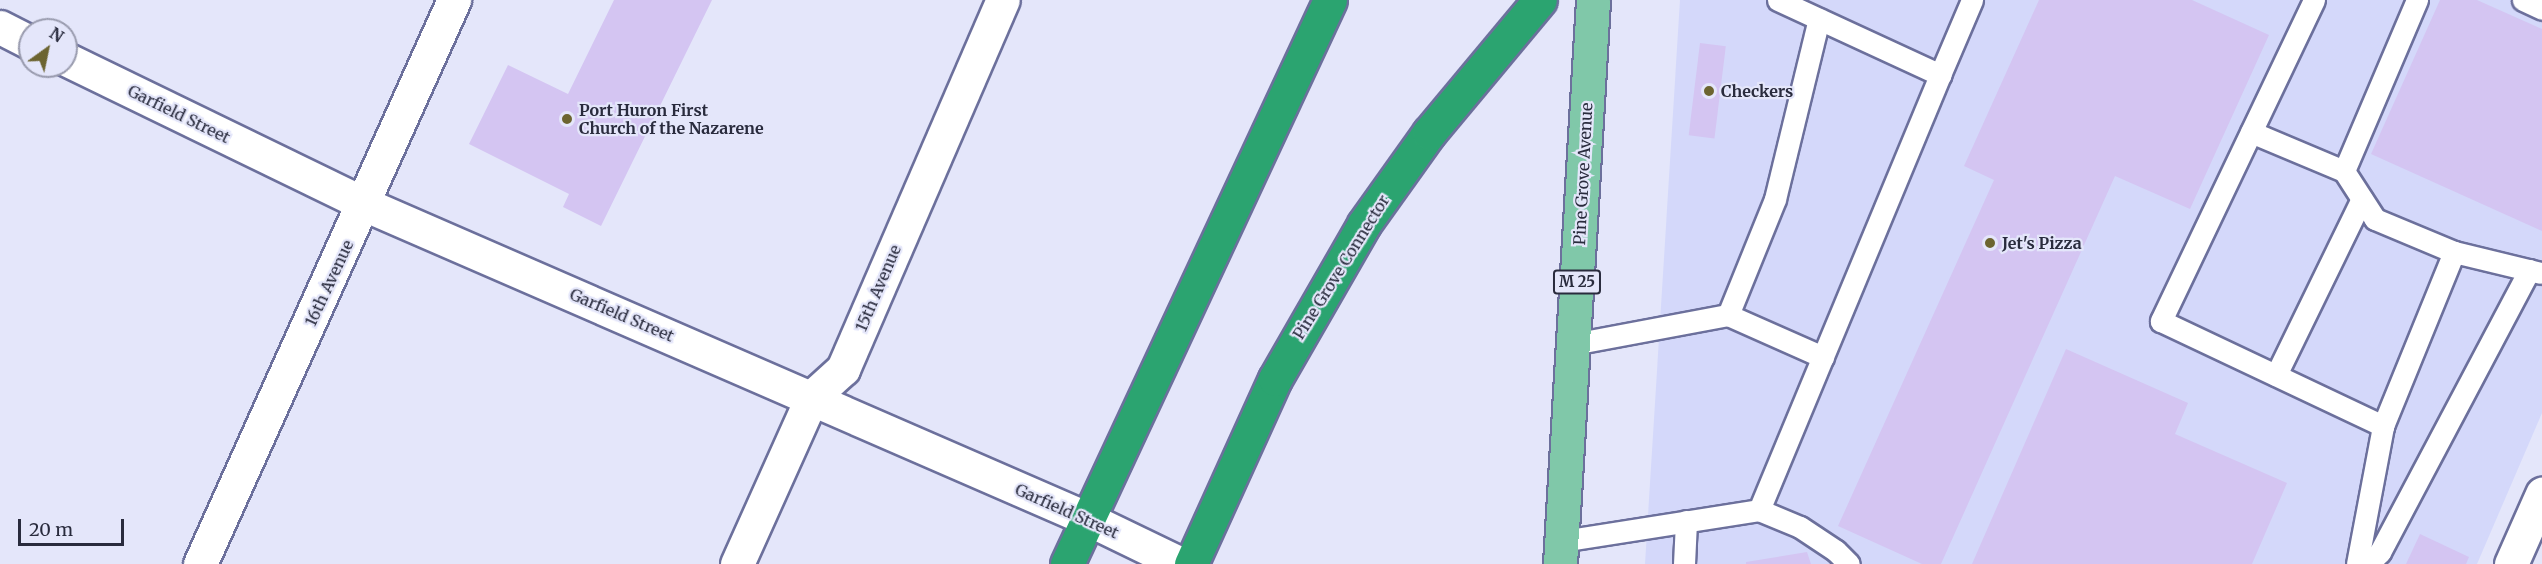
<!DOCTYPE html>
<html>
<head>
<meta charset="utf-8">
<style>
  body { margin:0 }
  #map { position:relative; width:2542px; height:564px; overflow:hidden; background:#e4e6fa; font-family:Merriweather,serif }
  div>[style] { position:absolute }
  .built>* { inset:0; background:#d4d8fa }
  .building>* { inset:0; background:#d4c5f2; transform-origin:0 0 }
  .roads { filter:drop-shadow(2px 0 #6c709c) drop-shadow(-2px 0 #6c709c) drop-shadow(0 2px #6c709c) drop-shadow(0 -2px #6c709c) }
  .lane>* { height:21px; margin:-10.5px; padding:0 10.5px; transform-origin:10.5px; border-radius:10.5px; background:#fff }
  .street>* { height:33px; margin:-16.5px; padding:0 16.5px; transform-origin:16.5px; border-radius:16.5px; background:#fff }
  .secondary>* { height:33px; margin:-16.5px; padding:0 16.5px; transform-origin:16.5px; border-radius:16.5px; background:#fff }
  .primary>* { height:33px; margin:-16.5px; padding:0 16.5px; transform-origin:16.5px; border-radius:16.5px; background:#80c8a9 }
  .highway>* { height:33px; margin:-16.5px; padding:0 16.5px; transform-origin:16.5px; border-radius:16.5px; background:#2ba470 }
  .dots>* { width:16px; height:16px; translate:-50% -50%; box-sizing:border-box; border:3px solid #e4e6fa; border-radius:50% }
  span { translate:-50% -50%; white-space:nowrap; text-align:center; line-height:1.15; -webkit-text-stroke:4.5px #e4e6fa; paint-order:stroke }
  .shield-label span { padding:2px 4px; background:#e4e6fa; border:2px solid; border-radius:4px; -webkit-text-stroke-width:0 }
  .shield-label { font-size:15px; color:#292b3d; font-weight:700 }
  .poi-label { font-size:16px; color:#292b3d; font-weight:700 }
  .left { translate:0 -50%; text-align:left }
  .street-label { font-size:16px; color:#292b3d }
  .north { position:absolute; left:18px; top:18px; width:60px; height:60px; box-sizing:border-box; background:#e4e6fa; border:2px solid #999bae; border-radius:50%; rotate:33deg; font-size:16px; font-weight:700; line-height:24px; text-align:center; color:#292b3d }
  .north::after { content:''; display:block; margin:auto; width:21px; height:27px; background:#6c6430; clip-path:polygon(50% 0,100% 100%,50% 72%,0 100%) }
  .scale { position:absolute; left:18px; top:519px; width:106px; height:27px; box-sizing:border-box; border:3px solid #292b3d; border-top:0; padding-left:8px; font-size:18px; line-height:21px; white-space:nowrap; color:#292b3d; -webkit-text-stroke:4px #e4e6fa; paint-order:stroke }
</style>
</head>
<body>
<div id="map">
  <div class="built">
    <i style="clip-path:polygon(1680px 0,2542px 0,2542px 413px,2477px 564px,1645px 564px)"></i>
  </div>
  <div class="building">
    <i style="clip-path:polygon(614px 0,712px 0,601px 226px,563px 207px,569px 194px,469px 144px,508px 65px,568px 94px)"></i>
    <i style="clip-path:polygon(2039px 0,2192px 0,2269px 35px,2190px 209px,2115px 176px,1941px 564px,1922px 564px,1838px 526px,1994px 180px,1964px 166px)"></i>
    <i style="clip-path:polygon(2440px 0,2477px 0,2542px 29px,2542px 231px,2371px 154px)"></i>
    <i style="left:1700px;top:43px;width:26px;height:93px;rotate:7deg"></i>
    <i style="clip-path:polygon(2066px 349px,2188px 403px,2175px 434px,2287px 483px,2252px 564px,1972px 564px)"></i>
    <i style="clip-path:polygon(2420px 534px,2469px 557px,2466px 564px,2406px 564px)"></i>
    <i style="clip-path:polygon(1807px 552px,1811px 564px,1746px 564px,1746px 562px)"></i>
  </div>
  <div class="roads">
    <div class="lane">
      <i style="left:1778px;top:0;width:179px;rotate:24.8deg"></i>
      <i style="left:1940px;top:75px;width:82px;rotate:-66.9deg"></i>
      <i style="left:2314px;top:0;width:356px;rotate:115.5deg"></i>
      <i style="left:2161px;top:321px;width:246px;rotate:25.3deg"></i>
      <i style="left:2523px;top:0;width:21px;rotate:25deg"></i>
      <i style="left:2251px;top:132px;width:101px;rotate:22.8deg"></i>
      <i style="left:2454px;top:252px;width:89px;rotate:13.6deg"></i>
      <i style="left:1728px;top:315px;width:104px;rotate:23.9deg"></i>
      <i style="left:1573px;top:344px;width:158px;rotate:-10.6deg"></i>
      <i style="left:1728px;top:315px;width:125px;rotate:-67.9deg"></i>
      <i style="left:1775px;top:199px;width:185px;rotate:-76.3deg"></i>
      <i style="left:2276px;top:375px;width:196px;rotate:-64deg"></i>
      <i style="left:1759px;top:510px;width:44px;rotate:22.5deg"></i>
      <i style="left:1800px;top:527px;width:43px;rotate:33.7deg"></i>
      <i style="left:1836px;top:551px;width:18px;rotate:45deg"></i>
      <i style="left:1562px;top:541px;width:199px;rotate:-8.9deg"></i>
      <i style="left:1759px;top:510px;width:471px;rotate:-67.4deg"></i>
      <i style="left:1684px;top:564px;width:43px;rotate:-87.3deg"></i>
      <i style="left:2357px;top:564px;width:140px;rotate:-79.3deg"></i>
      <i style="left:2383px;top:426px;width:188px;rotate:-67.8deg"></i>
      <i style="left:2454px;top:252px;width:86px;rotate:-157.3deg"></i>
      <i style="left:2375px;top:219px;width:57px;rotate:-122.9deg"></i>
      <i style="left:2344px;top:171px;width:186px;rotate:-66.9deg"></i>
      <i style="left:2368px;top:564px;width:17px;rotate:-45deg"></i>
      <i style="left:2380px;top:552px;width:319px;rotate:-62.1deg"></i>
    </div>
    <div class="street">
      <i style="left:0;top:27px;width:34px;rotate:27deg"></i>
      <i style="left:66px;top:59px;width:331px;rotate:25.9deg"></i>
      <i style="left:364px;top:204px;width:790px;rotate:23.51deg"></i>
      <i style="left:200px;top:564px;width:619px;rotate:-65.76deg"></i>
      <i style="left:737px;top:564px;width:183px;rotate:-65.8deg"></i>
      <i style="left:812px;top:397px;width:42px;rotate:-42.1deg"></i>
      <i style="left:843px;top:369px;width:402px;rotate:-66.6deg"></i>
      <i style="left:2511px;top:564px;width:77px;rotate:-66.1deg"></i>
    </div>
    <div class="secondary">
      <i style="left:1088px;top:519px;width:103px;rotate:25.8deg"></i>
    </div>
    <div class="primary">
      <i style="left:1560px;top:564px;width:565px;rotate:-86.65deg"></i>
    </div>
    <div class="highway">
      <i style="left:1067px;top:564px;width:622px;rotate:-65deg"></i>
      <i style="left:1191px;top:564px;width:203px;rotate:-65.6deg"></i>
      <i style="left:1275px;top:379px;width:179px;rotate:-60.1deg"></i>
      <i style="left:1364px;top:224px;width:112px;rotate:-54.5deg"></i>
      <i style="left:1429px;top:133px;width:173px;rotate:-50.2deg"></i>
    </div>
  </div>
  <div class="dots">
    <i style="left:1709px;top:91px;background:#6c6430"></i>
    <i style="left:567px;top:119px;background:#6c6430"></i>
    <i style="left:1990px;top:243px;background:#6c6430"></i>
  </div>
  <div class="shield-label">
    <span style="left:1577px;top:282px">M 25</span>
  </div>
  <div class="poi-label">
    <span class="left" style="left:1721px;top:91px">Checkers</span>
    <span class="left" style="left:579px;top:119px">Port Huron First<br>Church of the Nazarene</span>
    <span class="left" style="left:2002px;top:243px">Jet's Pizza</span>
  </div>
  <div class="street-label">
    <span style="left:179px;top:114px;rotate:26deg">Garfield Street</span>
    <span style="left:1583px;top:174px;rotate:-87deg">Pine Grove Avenue</span>
    <span style="left:1341px;top:267px;rotate:-58deg">Pine Grove Connector</span>
    <span style="left:329px;top:283px;rotate:-65deg">16th Avenue</span>
    <span style="left:878px;top:288px;rotate:-67deg">15th Avenue</span>
    <span style="left:622px;top:315px;rotate:23deg">Garfield Street</span>
    <span style="left:1067px;top:511px;rotate:24deg">Garfield Street</span>
  </div>
  <div class="north">N</div>
  <div class="scale">20 m</div>
</div>
</body>
</html>
